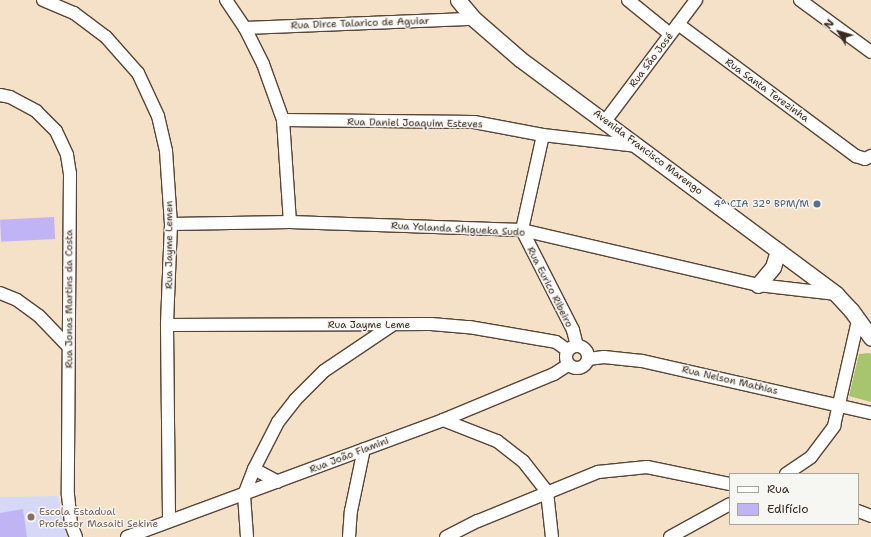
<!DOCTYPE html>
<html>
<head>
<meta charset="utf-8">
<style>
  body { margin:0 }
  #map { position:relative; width:871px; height:537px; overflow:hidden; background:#f4e1c7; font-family:"Shantell Sans",sans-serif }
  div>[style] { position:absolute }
  .built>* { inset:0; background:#d6d8f8 }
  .green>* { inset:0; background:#a7c56c }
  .building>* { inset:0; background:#c1b4f5; transform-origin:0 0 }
  .roads { filter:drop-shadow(1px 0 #574537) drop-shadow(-1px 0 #574537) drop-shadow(0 1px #574537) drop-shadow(0 -1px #574537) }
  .minor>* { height:12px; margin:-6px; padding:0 6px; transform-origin:6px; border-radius:6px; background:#fff }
  .minor>.ring { margin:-6px; padding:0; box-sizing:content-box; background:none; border:12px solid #fff; border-radius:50% }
  .major>* { height:15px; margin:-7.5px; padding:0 7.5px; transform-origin:7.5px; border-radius:7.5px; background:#fff }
  .dots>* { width:11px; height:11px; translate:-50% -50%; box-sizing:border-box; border:2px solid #f6f6f2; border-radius:50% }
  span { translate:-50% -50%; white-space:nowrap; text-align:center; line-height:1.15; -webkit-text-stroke:3px #f6f6f2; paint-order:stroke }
  .street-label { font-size:10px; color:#3b2a1e }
  .service-label { font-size:10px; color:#4e5e75 }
  .right { translate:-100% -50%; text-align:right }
  .education-label { font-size:10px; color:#785e54 }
  .left { translate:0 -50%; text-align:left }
  .legend { position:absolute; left:729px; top:473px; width:130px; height:52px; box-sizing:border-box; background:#f6f6f2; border:1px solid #aba49d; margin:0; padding:5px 7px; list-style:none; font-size:12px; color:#3b2a1e }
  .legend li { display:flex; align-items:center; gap:8px; height:20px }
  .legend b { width:20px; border:1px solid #aba49d }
  .north { position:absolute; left:819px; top:12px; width:40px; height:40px; -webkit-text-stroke:3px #f6f6f2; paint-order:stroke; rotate:308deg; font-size:11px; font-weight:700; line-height:16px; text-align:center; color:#3b2a1e }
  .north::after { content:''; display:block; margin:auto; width:14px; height:18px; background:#3b2a1e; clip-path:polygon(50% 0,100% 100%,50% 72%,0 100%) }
</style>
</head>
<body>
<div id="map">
  <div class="built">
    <i style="clip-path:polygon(58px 496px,67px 537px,0 537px,0 497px)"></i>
  </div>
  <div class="green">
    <i style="clip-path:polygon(870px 353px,871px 355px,871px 402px,849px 396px,859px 354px)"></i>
  </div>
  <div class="building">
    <i style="left:54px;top:217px;width:22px;height:54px;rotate:87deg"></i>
    <i style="clip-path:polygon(23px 509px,27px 537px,0 537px,0 513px)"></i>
  </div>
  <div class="roads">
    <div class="minor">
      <i style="left:43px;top:0;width:34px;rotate:23deg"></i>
      <i style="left:74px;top:13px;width:40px;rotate:37deg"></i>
      <i style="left:106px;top:37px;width:48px;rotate:48.4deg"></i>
      <i style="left:138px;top:73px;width:47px;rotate:65.1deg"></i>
      <i style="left:158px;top:116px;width:36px;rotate:77deg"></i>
      <i style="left:166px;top:151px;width:73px;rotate:86.1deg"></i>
      <i style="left:171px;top:224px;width:101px;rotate:92.3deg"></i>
      <i style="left:167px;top:325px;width:195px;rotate:89.4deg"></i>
      <i style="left:226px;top:0;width:34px;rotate:56deg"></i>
      <i style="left:245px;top:28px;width:40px;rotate:63.4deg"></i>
      <i style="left:263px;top:64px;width:59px;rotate:70.3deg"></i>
      <i style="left:283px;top:120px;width:102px;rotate:86.1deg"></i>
      <i style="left:628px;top:0;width:54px;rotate:39deg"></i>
      <i style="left:800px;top:0;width:88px;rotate:36.2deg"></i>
      <i style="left:678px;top:24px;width:222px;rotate:36.6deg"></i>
      <i style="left:856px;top:156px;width:9px;rotate:18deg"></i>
      <i style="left:865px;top:159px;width:7px;rotate:-27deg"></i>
      <i style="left:245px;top:28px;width:229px;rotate:-2.3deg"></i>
      <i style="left:0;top:95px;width:10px;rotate:11deg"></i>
      <i style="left:10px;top:97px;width:30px;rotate:28deg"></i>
      <i style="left:36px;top:111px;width:28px;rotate:45deg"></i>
      <i style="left:56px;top:131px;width:26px;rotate:65deg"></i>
      <i style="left:67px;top:155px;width:19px;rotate:81deg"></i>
      <i style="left:70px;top:174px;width:321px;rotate:90.4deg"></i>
      <i style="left:68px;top:495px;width:29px;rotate:84deg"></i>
      <i style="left:71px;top:524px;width:14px;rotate:69deg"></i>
      <i style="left:283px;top:120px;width:191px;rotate:0.6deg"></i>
      <i style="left:474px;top:122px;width:70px;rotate:10.7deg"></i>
      <i style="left:543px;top:135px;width:95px;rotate:6.7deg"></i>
      <i style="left:606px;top:120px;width:150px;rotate:-53.1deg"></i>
      <i style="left:543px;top:135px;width:97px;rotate:102.5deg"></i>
      <i style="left:522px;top:230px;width:112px;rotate:63deg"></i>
      <i style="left:573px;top:330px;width:16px;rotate:76deg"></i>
      <i style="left:171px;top:224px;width:119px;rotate:-1deg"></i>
      <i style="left:290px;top:222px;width:232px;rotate:2deg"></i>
      <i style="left:522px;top:230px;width:242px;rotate:13.1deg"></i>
      <i style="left:758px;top:285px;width:79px;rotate:6.6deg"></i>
      <i style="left:0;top:293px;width:18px;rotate:22deg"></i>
      <i style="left:17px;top:300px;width:27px;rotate:36deg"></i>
      <i style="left:39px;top:316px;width:42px;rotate:46deg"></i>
      <i style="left:167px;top:325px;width:264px;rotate:-0.2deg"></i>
      <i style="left:431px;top:324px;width:38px;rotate:5deg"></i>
      <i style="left:469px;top:327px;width:71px;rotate:9.7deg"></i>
      <i style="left:539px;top:339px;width:17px;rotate:10deg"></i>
      <i style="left:556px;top:342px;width:14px;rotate:36deg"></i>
      <i class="ring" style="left:566px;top:346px;width:10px;height:10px"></i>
      <i style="left:588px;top:359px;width:16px;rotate:-7deg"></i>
      <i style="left:604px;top:357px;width:38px;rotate:6deg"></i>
      <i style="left:642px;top:361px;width:235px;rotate:12.8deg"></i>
      <i style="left:443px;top:420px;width:58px;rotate:21.3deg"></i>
      <i style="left:497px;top:441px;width:33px;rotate:38deg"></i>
      <i style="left:523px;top:461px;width:39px;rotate:52deg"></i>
      <i style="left:547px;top:492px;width:45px;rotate:83.7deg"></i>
      <i style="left:254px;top:469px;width:27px;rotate:28deg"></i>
      <i style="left:786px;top:474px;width:30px;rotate:-34deg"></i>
      <i style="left:811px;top:457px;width:39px;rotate:-53deg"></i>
      <i style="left:834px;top:426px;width:109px;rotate:-77.2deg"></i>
      <i style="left:858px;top:511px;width:14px;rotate:21deg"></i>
      <i style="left:127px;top:537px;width:337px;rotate:-20.3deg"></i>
      <i style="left:443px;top:420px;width:120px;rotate:-22.5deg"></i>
      <i style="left:554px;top:374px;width:17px;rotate:-33deg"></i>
      <i style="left:247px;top:537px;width:42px;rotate:-94.1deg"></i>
      <i style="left:244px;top:495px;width:28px;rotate:-69deg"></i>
      <i style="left:254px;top:469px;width:53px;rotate:-62.9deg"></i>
      <i style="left:278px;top:422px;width:28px;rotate:-52deg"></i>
      <i style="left:295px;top:400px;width:41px;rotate:-45deg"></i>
      <i style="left:324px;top:371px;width:81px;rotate:-33.9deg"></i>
      <i style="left:349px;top:537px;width:26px;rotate:-86deg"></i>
      <i style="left:351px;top:511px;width:63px;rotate:-78.2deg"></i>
      <i style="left:446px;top:537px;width:36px;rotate:-27deg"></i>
      <i style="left:478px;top:521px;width:130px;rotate:-22.2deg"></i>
      <i style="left:598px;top:472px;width:49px;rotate:-5.8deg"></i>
      <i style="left:647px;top:467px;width:85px;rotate:11.6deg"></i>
      <i style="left:670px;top:537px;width:68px;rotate:-28.8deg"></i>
    </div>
    <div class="major">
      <i style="left:458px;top:0;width:25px;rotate:50deg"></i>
      <i style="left:474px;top:19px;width:61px;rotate:41deg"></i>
      <i style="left:520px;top:59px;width:394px;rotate:36.6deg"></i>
      <i style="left:836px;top:294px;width:22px;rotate:47deg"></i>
      <i style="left:851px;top:310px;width:34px;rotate:54deg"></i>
      <i style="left:758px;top:285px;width:23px;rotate:-50deg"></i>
      <i style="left:773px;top:267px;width:17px;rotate:-73deg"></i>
    </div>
  </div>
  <div class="dots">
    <i style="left:817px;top:204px;background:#5c6f8a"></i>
    <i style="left:31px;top:517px;background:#8d6e63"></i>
  </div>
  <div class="street-label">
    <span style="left:360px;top:23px;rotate:-2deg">Rua Dirce Talarico de Aguiar</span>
    <span style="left:651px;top:60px;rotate:-53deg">Rua São José</span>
    <span style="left:767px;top:90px;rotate:36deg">Rua Santa Terezinha</span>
    <span style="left:415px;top:123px;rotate:1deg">Rua Daniel Joaquim Esteves</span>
    <span style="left:648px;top:152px;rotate:37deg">Avenida Francisco Marengo</span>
    <span style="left:458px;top:229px;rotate:3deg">Rua Yolanda Shigueka Sudo</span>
    <span style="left:169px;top:245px;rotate:-90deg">Rua Jayme Lemen</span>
    <span style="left:550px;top:287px;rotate:63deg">Rua Eurico Ribeiro</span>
    <span style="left:69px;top:299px;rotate:-90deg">Rua Jonas Martins da Costa</span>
    <span style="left:369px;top:325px">Rua Jayme Leme</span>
    <span style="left:730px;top:380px;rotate:13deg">Rua Nelson Mathias</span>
    <span style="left:349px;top:455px;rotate:-21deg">Rua João Fiamini</span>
  </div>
  <div class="service-label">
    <span class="right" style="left:809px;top:204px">4ª CIA 32º BPM/M</span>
  </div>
  <div class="education-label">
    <span class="left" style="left:39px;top:517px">Escola Estadual<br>Professor Masaiti Sekine</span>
  </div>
  <ul class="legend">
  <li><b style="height:5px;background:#fff"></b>Rua</li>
  <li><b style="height:11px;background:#c1b4f5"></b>Edifício</li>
  </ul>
  <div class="north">N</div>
</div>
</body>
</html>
